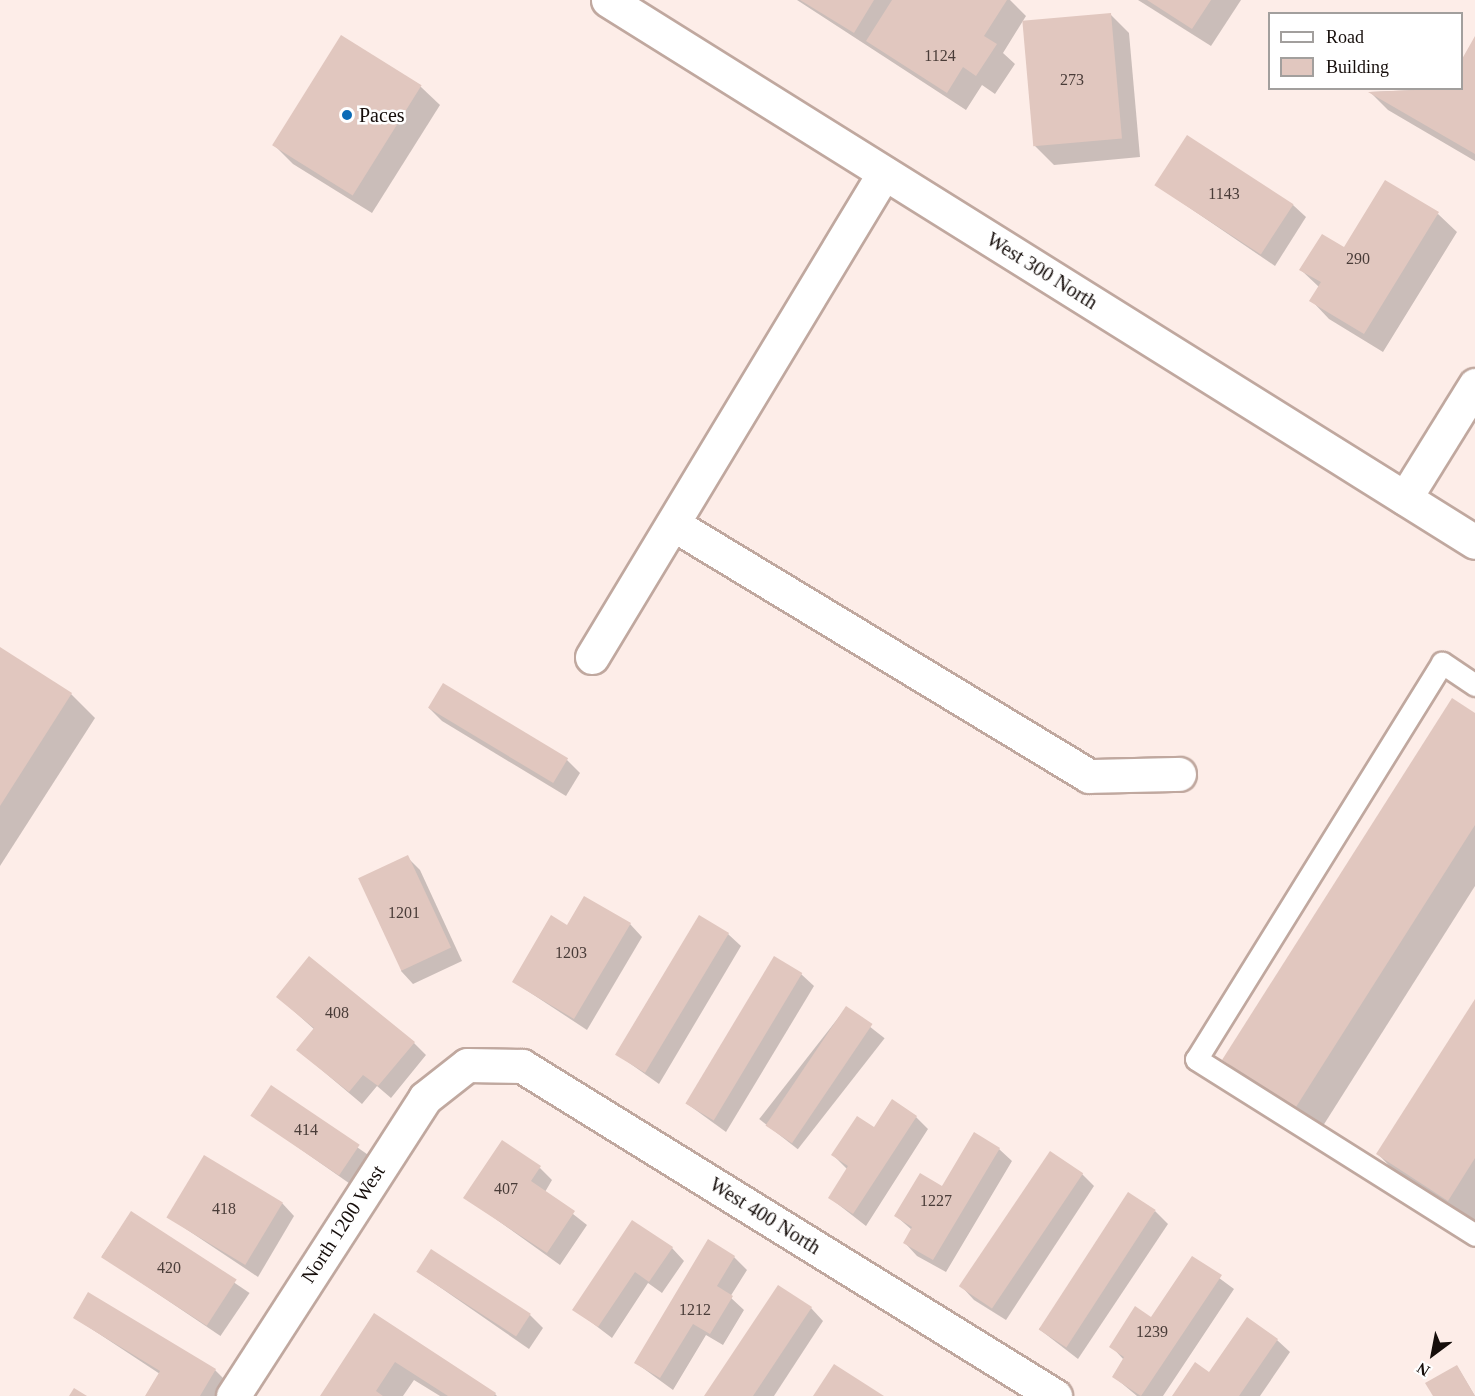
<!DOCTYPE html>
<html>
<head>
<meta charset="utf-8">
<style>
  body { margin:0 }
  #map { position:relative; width:1475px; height:1396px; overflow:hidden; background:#fdede8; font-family:Georgia,serif }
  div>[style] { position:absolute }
  .shadow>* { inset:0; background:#0003; transform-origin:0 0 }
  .building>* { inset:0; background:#e1c7bf; transform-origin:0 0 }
  .roads { filter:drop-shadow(2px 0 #c0a89f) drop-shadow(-2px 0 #c0a89f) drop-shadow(0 2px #c0a89f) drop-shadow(0 -2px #c0a89f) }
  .service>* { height:21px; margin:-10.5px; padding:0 10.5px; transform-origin:10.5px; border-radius:10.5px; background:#fff }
  .minor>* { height:33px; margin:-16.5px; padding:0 16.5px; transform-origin:16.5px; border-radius:16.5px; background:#fff }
  .secondary>* { height:33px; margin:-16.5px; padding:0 16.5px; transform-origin:16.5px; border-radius:16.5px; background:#fff }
  .dots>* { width:16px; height:16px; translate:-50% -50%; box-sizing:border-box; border:3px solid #fff; border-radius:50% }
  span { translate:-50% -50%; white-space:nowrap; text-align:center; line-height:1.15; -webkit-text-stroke:5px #fff; paint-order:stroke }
  .number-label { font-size:16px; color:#493c38 }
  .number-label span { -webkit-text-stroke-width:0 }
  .poi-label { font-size:20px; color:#160e0b }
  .left { translate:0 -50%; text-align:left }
  .street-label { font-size:20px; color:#160e0b }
  .legend { position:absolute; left:1268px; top:12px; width:195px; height:78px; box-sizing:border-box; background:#fff; border:2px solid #a29f9d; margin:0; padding:8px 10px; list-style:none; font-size:18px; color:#160e0b }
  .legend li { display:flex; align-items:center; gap:12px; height:30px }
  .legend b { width:30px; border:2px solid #a29f9d }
  .north { position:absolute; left:1403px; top:1324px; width:60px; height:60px; -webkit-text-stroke:4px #fff; paint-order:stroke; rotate:212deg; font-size:16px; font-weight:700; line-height:24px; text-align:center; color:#160e0b }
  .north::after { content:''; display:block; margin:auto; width:21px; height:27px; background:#160e0b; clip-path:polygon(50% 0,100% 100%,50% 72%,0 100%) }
</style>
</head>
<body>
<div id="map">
  <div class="shadow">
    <i style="clip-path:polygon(797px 0,1010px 0,1026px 16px,1003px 53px,1015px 64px,995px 94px,982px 85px,966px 110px)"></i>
    <i style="clip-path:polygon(1138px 0,1241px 0,1211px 46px)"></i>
    <i style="clip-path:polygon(1111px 15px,1129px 33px,1140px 157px,1054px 165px,1035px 146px)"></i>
    <i style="clip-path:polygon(342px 37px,421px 87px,440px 105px,372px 213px,293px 164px,274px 145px)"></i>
    <i style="clip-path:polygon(1475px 39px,1475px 161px,1388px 110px,1370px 92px,1462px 88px,1462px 62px)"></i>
    <i style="clip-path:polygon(1156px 185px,1293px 205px,1306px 217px,1275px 266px)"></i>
    <i style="clip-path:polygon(1438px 214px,1457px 232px,1383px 352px,1329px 319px,1311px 300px,1319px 287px,1301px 270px)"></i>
    <i style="clip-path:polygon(0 649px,71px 694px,95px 718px,0 866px)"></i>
    <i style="clip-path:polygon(443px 685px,567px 760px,580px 773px,566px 796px,442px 721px,429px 708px)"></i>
    <i style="clip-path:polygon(1475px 715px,1475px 886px,1321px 1129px,1248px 1083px,1224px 1059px)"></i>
    <i style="clip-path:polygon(407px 857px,420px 870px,462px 961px,413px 984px,401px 971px)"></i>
    <i style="clip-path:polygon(630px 924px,642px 937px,587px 1030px,514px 982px,568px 927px)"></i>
    <i style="clip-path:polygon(728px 934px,741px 946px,659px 1084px,618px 1055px)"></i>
    <i style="clip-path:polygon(801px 974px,814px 986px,726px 1132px,686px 1103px)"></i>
    <i style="clip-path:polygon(278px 997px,414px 1043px,426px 1055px,391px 1098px,377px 1086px,362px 1104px,298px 1050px,315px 1030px)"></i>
    <i style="clip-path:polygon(1475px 1002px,1475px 1219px,1472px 1223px,1401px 1178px,1378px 1154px)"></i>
    <i style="left:846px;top:1008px;width:49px;height:141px;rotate:38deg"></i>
    <i style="left:271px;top:1087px;width:124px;height:34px;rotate:35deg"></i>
    <i style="clip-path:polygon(916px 1117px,928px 1129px,866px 1226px,830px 1198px,848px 1170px,833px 1155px,874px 1130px)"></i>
    <i style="clip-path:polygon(999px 1149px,1012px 1161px,946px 1272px,917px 1256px,905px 1243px,912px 1230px,896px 1216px)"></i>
    <i style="clip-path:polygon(540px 1168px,552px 1180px,545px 1192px,587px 1225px,560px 1265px,465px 1197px)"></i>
    <i style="clip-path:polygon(1082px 1174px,1094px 1186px,1006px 1320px,974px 1300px,962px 1287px)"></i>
    <i style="clip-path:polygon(282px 1203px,294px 1216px,258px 1277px,168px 1217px)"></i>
    <i style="clip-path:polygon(1155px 1211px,1168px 1224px,1078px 1359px,1039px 1329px)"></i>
    <i style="left:131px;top:1213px;width:143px;height:52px;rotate:34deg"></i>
    <i style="clip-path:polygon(672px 1248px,684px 1261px,662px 1293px,648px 1283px,612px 1338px,574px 1309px)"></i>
    <i style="clip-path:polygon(734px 1257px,747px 1270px,730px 1297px,744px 1310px,723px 1345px,706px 1335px,673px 1390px,636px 1363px)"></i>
    <i style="clip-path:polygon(1192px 1258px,1234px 1289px,1163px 1396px,1137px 1396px,1113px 1376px,1124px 1360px,1111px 1346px,1151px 1319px)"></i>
    <i style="clip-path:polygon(418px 1272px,530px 1315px,543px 1328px,529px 1349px)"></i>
    <i style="clip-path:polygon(89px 1294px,215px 1370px,228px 1383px,220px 1396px,147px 1396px,160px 1374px,75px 1318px)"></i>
    <i style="clip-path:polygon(811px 1308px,823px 1321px,774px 1396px,706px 1396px)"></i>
    <i style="clip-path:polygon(375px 1315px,495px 1394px,497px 1396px,440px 1396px,414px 1380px,403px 1396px,322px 1396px)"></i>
    <i style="clip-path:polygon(1277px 1340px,1290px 1352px,1260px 1396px,1174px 1396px)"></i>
    <i style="clip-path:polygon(1457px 1366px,1475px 1396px,1435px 1396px)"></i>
  </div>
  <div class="building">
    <i style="clip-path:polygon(800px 0,874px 0,854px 33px)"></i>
    <i style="clip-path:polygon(892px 0,1007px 0,984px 36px,997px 44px,976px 76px,963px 67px,947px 93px,866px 41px)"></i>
    <i style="clip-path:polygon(1147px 0,1211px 0,1192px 29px)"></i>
    <i style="left:1111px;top:13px;width:126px;height:89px;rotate:85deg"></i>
    <i style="left:341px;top:35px;width:95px;height:130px;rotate:32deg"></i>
    <i style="clip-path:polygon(1475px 36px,1475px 154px,1368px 92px,1462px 88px,1462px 59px)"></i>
    <i style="left:1187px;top:135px;width:127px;height:60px;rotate:33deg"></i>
    <i style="clip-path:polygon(1385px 180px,1439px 212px,1364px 334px,1309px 301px,1321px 282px,1299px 270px,1322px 234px,1344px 247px)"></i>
    <i style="clip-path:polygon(0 647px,72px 693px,0 806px)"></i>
    <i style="left:443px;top:683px;width:146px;height:29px;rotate:31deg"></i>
    <i style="clip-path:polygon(1452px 698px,1475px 713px,1475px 825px,1296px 1107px,1222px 1060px)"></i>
    <i style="left:408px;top:855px;width:102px;height:55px;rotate:65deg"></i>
    <i style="clip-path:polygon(584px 896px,631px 923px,574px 1019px,512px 982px,551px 915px,567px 925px)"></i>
    <i style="left:699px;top:915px;width:35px;height:163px;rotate:31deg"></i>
    <i style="clip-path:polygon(309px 956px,415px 1042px,378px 1086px,363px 1075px,349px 1092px,296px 1050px,314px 1028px,276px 997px)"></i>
    <i style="left:774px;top:956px;width:33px;height:172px;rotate:31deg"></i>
    <i style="clip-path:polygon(1475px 999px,1475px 1158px,1448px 1201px,1376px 1154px)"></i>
    <i style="left:846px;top:1006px;width:32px;height:144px;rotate:34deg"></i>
    <i style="left:271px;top:1085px;width:107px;height:37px;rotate:34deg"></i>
    <i style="clip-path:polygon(892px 1099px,917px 1116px,853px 1214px,828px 1198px,848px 1166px,831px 1155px,857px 1116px,874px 1127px)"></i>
    <i style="clip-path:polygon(974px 1132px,1000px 1148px,933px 1260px,903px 1243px,912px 1227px,894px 1216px,920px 1173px,942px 1186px)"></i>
    <i style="clip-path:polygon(502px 1140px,541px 1166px,531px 1181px,575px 1211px,547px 1253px,463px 1198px)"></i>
    <i style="left:1050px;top:1151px;width:40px;height:163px;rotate:34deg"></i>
    <i style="left:204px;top:1155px;width:92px;height:73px;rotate:31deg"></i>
    <i style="left:1128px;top:1192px;width:33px;height:164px;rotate:33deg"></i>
    <i style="left:131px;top:1211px;width:126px;height:55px;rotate:33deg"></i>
    <i style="clip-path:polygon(632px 1220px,673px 1247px,649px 1282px,635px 1272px,598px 1327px,572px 1310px)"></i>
    <i style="clip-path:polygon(708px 1239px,735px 1256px,717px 1286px,733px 1296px,710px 1334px,693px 1324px,660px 1378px,634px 1363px)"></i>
    <i style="left:431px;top:1249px;width:119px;height:27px;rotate:33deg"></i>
    <i style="clip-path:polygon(1192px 1256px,1222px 1275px,1141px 1396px,1112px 1377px,1124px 1357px,1109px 1347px,1135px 1306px,1151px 1317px)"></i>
    <i style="clip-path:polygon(778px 1285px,812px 1307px,753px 1396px,704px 1396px)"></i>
    <i style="clip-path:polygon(88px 1292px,216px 1369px,200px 1396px,145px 1396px,160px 1371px,73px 1318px)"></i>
    <i style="clip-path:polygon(374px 1313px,496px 1393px,494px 1396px,448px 1396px,395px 1362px,376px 1391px,383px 1396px,320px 1396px)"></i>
    <i style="clip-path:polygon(1247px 1317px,1278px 1339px,1239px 1396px,1172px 1396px,1195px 1362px,1209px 1372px)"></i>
    <i style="clip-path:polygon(834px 1364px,884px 1396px,813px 1396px)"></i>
    <i style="clip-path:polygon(1457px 1365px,1475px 1396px,1433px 1396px,1425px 1383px)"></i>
    <i style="clip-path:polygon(74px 1388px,87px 1396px,69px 1396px)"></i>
  </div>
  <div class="roads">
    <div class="service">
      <i style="left:1475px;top:685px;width:40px;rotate:-146deg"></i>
      <i style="left:1442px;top:663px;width:466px;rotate:121.8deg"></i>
      <i style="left:1196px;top:1059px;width:330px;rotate:32.2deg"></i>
    </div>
    <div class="minor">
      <i style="left:1405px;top:498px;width:133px;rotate:-58.2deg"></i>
      <i style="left:673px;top:524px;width:486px;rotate:31.2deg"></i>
      <i style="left:1089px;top:776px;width:90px;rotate:-1.3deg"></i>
      <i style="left:592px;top:657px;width:565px;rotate:-58.9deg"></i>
      <i style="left:233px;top:1396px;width:354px;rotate:-57.2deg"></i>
      <i style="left:425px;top:1098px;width:53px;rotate:-38.2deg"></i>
      <i style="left:467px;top:1065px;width:55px;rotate:1deg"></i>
      <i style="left:522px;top:1066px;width:627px;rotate:31.76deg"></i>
    </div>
    <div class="secondary">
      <i style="left:608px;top:0;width:1022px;rotate:32.01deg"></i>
    </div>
  </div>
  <div class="dots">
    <i style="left:347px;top:115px;background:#0a6ab6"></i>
  </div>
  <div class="number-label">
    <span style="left:940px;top:56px">1124</span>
    <span style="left:1072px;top:80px">273</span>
    <span style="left:1224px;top:194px">1143</span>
    <span style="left:1358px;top:259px">290</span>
    <span style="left:404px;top:913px">1201</span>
    <span style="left:571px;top:953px">1203</span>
    <span style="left:337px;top:1013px">408</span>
    <span style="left:306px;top:1130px">414</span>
    <span style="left:506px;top:1189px">407</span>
    <span style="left:936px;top:1201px">1227</span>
    <span style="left:224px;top:1209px">418</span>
    <span style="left:169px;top:1268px">420</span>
    <span style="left:695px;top:1310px">1212</span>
    <span style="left:1152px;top:1332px">1239</span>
  </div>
  <div class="poi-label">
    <span class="left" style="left:359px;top:115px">Paces</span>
  </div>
  <div class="street-label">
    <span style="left:1042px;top:271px;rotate:32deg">West 300 North</span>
    <span style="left:765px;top:1216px;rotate:32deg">West 400 North</span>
    <span style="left:343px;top:1224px;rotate:-57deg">North 1200 West</span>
  </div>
  <ul class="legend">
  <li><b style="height:8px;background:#fff"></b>Road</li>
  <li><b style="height:16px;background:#e1c7bf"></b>Building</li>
  </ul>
  <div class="north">N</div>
</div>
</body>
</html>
